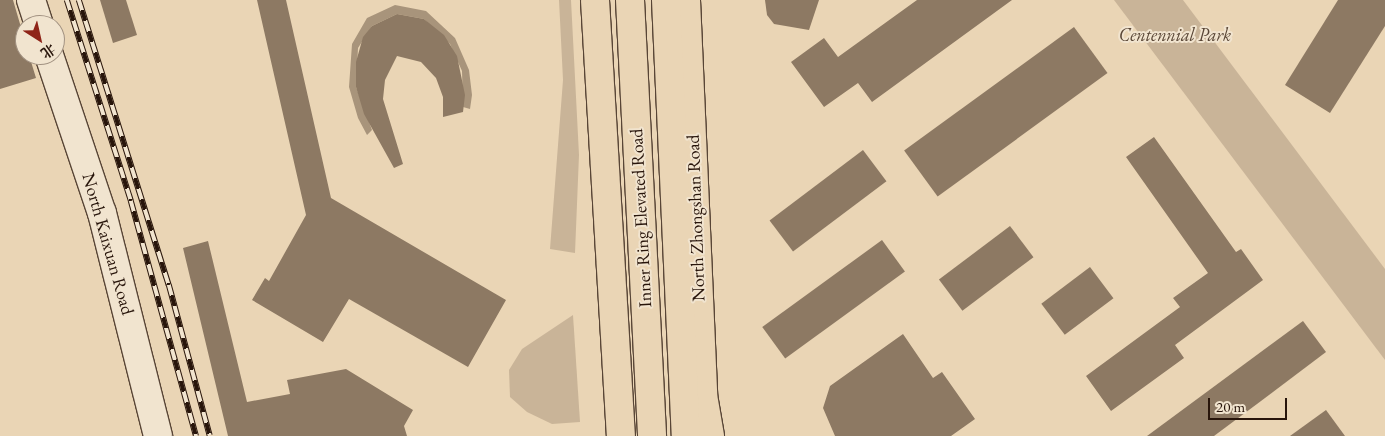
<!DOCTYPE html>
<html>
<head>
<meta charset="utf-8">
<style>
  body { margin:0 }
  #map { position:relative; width:1385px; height:436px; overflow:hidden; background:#ead5b5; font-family:"EB Garamond","Noto Serif SC",serif }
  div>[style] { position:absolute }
  .green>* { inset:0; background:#c9b498 }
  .water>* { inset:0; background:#a8947b }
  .building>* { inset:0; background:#8d7963; transform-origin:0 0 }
  .roads { filter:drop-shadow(1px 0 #584536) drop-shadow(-1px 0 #584536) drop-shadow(0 1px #584536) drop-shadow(0 -1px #584536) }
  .minor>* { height:28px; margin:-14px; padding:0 14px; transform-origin:14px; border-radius:14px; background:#f1e4cf }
  .primary>* { height:28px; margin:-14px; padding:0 14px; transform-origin:14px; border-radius:14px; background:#ead5b5 }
  .trunk>* { height:28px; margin:-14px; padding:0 14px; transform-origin:14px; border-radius:14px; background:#ead5b5 }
  .rail>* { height:5.5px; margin-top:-2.75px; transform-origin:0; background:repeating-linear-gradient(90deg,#f1e4cf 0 11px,#28150b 0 22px); box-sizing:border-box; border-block:1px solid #28150b }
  span { translate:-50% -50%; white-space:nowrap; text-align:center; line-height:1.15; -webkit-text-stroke:4px #f1e4cf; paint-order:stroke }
  .park-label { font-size:18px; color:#584535; font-style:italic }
  .street-label { font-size:18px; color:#28150b }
  .north { position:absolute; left:15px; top:15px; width:50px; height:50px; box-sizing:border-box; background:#f1e4cf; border:1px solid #a19181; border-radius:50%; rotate:145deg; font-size:14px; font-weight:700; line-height:20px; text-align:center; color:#28150b }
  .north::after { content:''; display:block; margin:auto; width:18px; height:22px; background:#8f2418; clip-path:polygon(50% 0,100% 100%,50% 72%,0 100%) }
  .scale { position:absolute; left:1208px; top:398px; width:79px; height:22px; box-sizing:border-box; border:2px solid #28150b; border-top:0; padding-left:6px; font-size:15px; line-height:18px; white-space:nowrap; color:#28150b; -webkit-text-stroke:4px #f1e4cf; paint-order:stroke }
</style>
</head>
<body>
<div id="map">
  <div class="green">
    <i style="clip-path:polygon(559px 0,571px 0,579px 155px,575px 253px,550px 249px,563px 80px)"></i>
    <i style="clip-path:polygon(1114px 0,1183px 0,1385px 269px,1385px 360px)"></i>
    <i style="clip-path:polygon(573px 315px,580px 422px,552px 424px,527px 412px,510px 397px,509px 370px,522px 349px)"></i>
  </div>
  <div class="water">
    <i style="clip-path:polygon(395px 5px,426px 11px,455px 38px,469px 70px,472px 95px,470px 109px,463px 107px,462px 71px,450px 44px,424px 19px,397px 14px,372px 26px,358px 48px,356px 87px,372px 130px,367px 135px,358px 118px,349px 87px,352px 44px,367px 18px)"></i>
  </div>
  <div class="building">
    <i style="clip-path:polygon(0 0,13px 0,25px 41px,25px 55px,29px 55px,36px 78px,0 89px)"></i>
    <i style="clip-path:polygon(100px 0,126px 0,137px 35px,113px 43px)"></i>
    <i style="clip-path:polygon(257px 0,286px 0,331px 198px,506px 300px,468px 367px,349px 299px,323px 342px,252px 300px,265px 278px,269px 281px,306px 215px)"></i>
    <i style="clip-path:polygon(765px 0,819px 0,809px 30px,774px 24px,767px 15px)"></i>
    <i style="clip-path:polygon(917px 0,1012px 0,872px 102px,858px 83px,824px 107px,791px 62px,824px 38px,838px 57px)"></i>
    <i style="clip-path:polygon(1338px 0,1385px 0,1385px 26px,1330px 113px,1285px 85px)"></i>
    <i style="clip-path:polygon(397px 14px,424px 19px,444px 35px,457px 56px,465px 95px,463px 112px,443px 117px,443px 97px,436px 78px,421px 62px,397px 56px,385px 80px,383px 99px,403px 164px,394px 168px,364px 114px,356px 87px,356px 62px,363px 37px,372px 26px)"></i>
    <i style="left:1074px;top:27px;width:57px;height:210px;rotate:54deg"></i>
    <i style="clip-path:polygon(1154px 137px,1236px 252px,1241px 249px,1263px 280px,1175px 345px,1184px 358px,1111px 411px,1086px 376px,1180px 307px,1173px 298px,1208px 273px,1126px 157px)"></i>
    <i style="left:863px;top:150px;width:39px;height:117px;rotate:53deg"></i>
    <i style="left:1010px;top:226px;width:39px;height:89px;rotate:53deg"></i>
    <i style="left:882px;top:240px;width:39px;height:148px;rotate:54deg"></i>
    <i style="clip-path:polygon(208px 241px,247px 402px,290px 394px,287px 380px,346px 369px,413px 410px,404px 426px,407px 436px,228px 436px,183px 248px)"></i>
    <i style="left:1090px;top:267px;width:39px;height:61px;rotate:53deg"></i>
    <i style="clip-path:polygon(1303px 321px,1326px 352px,1261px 401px,1214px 436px,1147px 436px)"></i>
    <i style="clip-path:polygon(903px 334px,933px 378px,942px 372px,975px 419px,951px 436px,835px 436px,823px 408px,830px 386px)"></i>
    <i style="clip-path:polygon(1326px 410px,1345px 436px,1290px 436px)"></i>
  </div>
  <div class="roads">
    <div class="minor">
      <i style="left:31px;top:0;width:26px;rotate:72deg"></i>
      <i style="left:49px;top:55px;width:167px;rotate:71.5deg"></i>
      <i style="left:102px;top:213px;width:230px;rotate:75.9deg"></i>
    </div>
    <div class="primary">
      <i style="left:595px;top:0;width:437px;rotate:86.6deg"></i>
      <i style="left:686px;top:0;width:395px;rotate:87.5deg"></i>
      <i style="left:703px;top:395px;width:42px;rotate:80.3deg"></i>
    </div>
    <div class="trunk">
      <i style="left:630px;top:0;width:437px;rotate:87.1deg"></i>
      <i style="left:666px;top:0;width:436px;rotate:87.4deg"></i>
    </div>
  </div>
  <div class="rail">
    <i style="left:67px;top:0;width:211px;rotate:72.3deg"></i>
    <i style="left:131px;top:201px;width:244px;rotate:74.5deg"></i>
    <i style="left:79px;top:0;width:299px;rotate:72.5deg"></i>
    <i style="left:169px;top:285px;width:156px;rotate:74.8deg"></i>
  </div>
  <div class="park-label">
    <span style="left:1175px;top:35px">Centennial Park</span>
  </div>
  <div class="street-label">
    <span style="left:641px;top:218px;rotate:-93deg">Inner Ring Elevated Road</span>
    <span style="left:696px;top:218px;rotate:-92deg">North Zhongshan Road</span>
    <span style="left:108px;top:244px;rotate:74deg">North Kaixuan Road</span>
  </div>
  <div class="north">北</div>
  <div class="scale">20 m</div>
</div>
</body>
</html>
